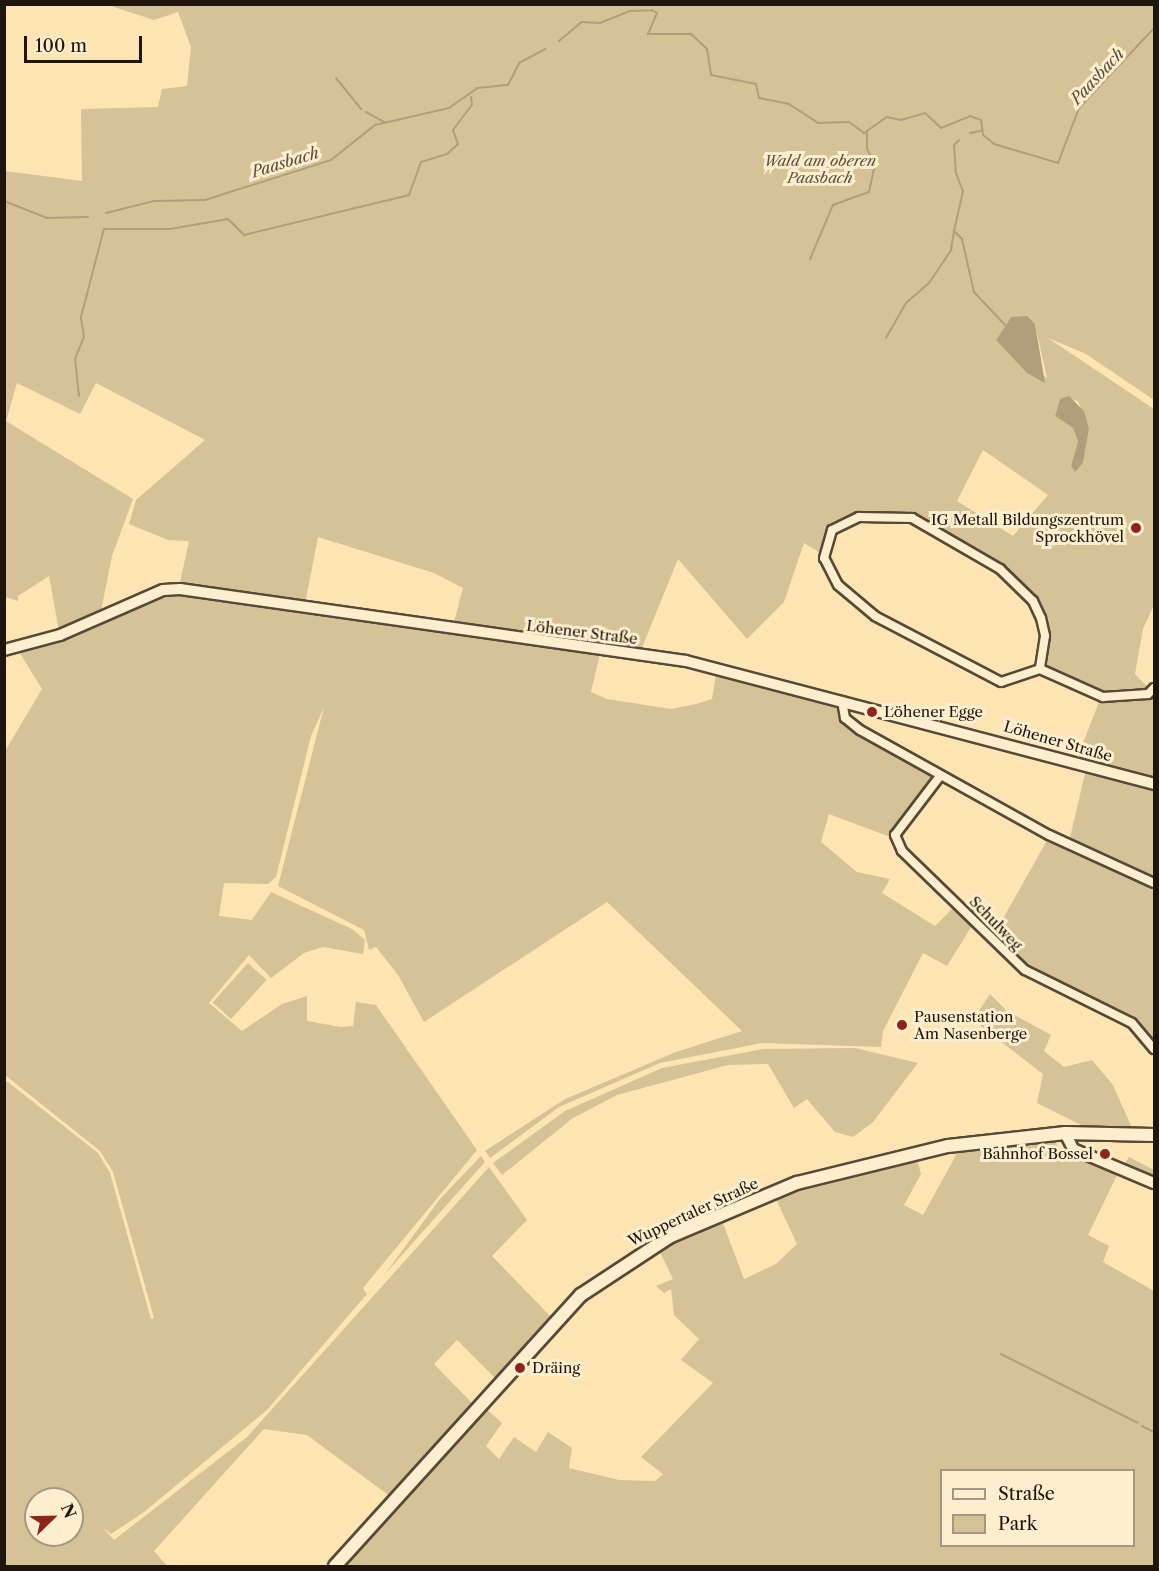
<!DOCTYPE html>
<html>
<head>
<meta charset="utf-8">
<style>
  body { margin:0 }
  #map { position:relative; width:1159px; height:1571px; overflow:hidden; background:#fce5b3; font-family:"Libre Caslon Text",serif }
  div>[style] { position:absolute }
  .green>* { inset:0; background:#d6c297; transform-origin:0 0 }
  .water>* { inset:0; background:#b19e7b }
  .stream>* { height:2px; margin:-1px; padding:0 1px; transform-origin:1px; border-radius:1px; background:#b19e7b }
  .roads { filter:drop-shadow(2px 0 #564936) drop-shadow(-2px 0 #564936) drop-shadow(0 2px #564936) drop-shadow(0 -2px #564936) }
  .minor>* { height:8px; margin:-4px; padding:0 4px; transform-origin:4px; border-radius:4px; background:#fdeece }
  .tertiary>* { height:10px; margin:-5px; padding:0 5px; transform-origin:5px; border-radius:5px; background:#fdeece }
  .secondary>* { height:12px; margin:-6px; padding:0 6px; transform-origin:6px; border-radius:6px; background:#fdeece }
  .dots>* { width:16px; height:16px; translate:-50% -50%; box-sizing:border-box; border:3px solid #fdeece; border-radius:50% }
  span { translate:-50% -50%; white-space:nowrap; text-align:center; line-height:1.15; -webkit-text-stroke:6px #fdeece; paint-order:stroke }
  .park-label { font-size:15px; color:#5f523d; font-style:italic }
  .poi-label { font-size:15px; color:#1f150d }
  .right { translate:-100% -50%; text-align:right }
  .left { translate:0 -50%; text-align:left }
  .street-label { font-size:15px; color:#1f150d }
  .water-label { font-size:16px; color:#594c39; font-style:italic }
  .frame { position:absolute; inset:0; border:6px solid #1f150d; pointer-events:none }
  .legend { position:absolute; left:940px; top:1469px; width:195px; height:78px; box-sizing:border-box; background:#fdeece; border:2px solid #a49781; margin:0; padding:8px 10px; list-style:none; font-size:18px; color:#1f150d }
  .legend li { display:flex; align-items:center; gap:12px; height:30px }
  .legend b { width:30px; border:2px solid #a49781 }
  .north { position:absolute; left:24px; top:1487px; width:60px; height:60px; box-sizing:border-box; background:#fdeece; border:2px solid #a49781; border-radius:50%; rotate:67deg; font-size:16px; font-weight:700; line-height:24px; text-align:center; color:#1f150d }
  .north::after { content:''; display:block; margin:auto; width:21px; height:27px; background:#8f2418; clip-path:polygon(50% 0,100% 100%,50% 72%,0 100%) }
  .scale { position:absolute; left:24px; top:36px; width:118px; height:27px; box-sizing:border-box; border:3px solid #1f150d; border-top:0; padding-left:8px; font-size:18px; line-height:21px; white-space:nowrap; color:#1f150d; -webkit-text-stroke:4px #fdeece; paint-order:stroke }
</style>
</head>
<body>
<div id="map">
  <div class="green">
    <i style="clip-path:polygon(evenodd,108px 5px,1154px 5px,1154px 400px,1086px 354px,1048px 338px,1154px 409px,1154px 605px,1143px 629px,1135px 674px,1154px 694px,1154px 780px,1077px 758px,1103px 692px,1045px 667px,1049px 639px,1040px 609px,995px 561px,929px 522px,899px 512px,858px 512px,831px 526px,819px 552px,804px 543px,784px 602px,747px 639px,678px 559px,641px 650px,453px 626px,463px 588px,434px 573px,318px 537px,305px 604px,179px 587px,189px 541px,168px 540px,129px 524px,136px 500px,205px 440px,96px 383px,80px 414px,17px 383px,6px 421px,133px 499px,112px 556px,100px 616px,59px 631px,49px 576px,18px 596px,18px 601px,5px 597px,5px 171px,82px 181px,81px 109px,158px 107px,162px 89px,187px 86px,191px 47px,178px 12px,154px 20px,108px 5px,1011px 317px,1035px 324px,1047px 378px,996px 340px,1011px 317px,108px 5px,1060px 399px,1078px 401px,1089px 429px,1083px 463px,1075px 471px,1071px 466px,1078px 441px,1073px 428px,1055px 416px,1060px 399px,108px 5px,983px 450px,1048px 495px,1013px 536px,957px 501px,983px 450px)"></i>
    <i style="clip-path:polygon(evenodd,179px 592px,600px 654px,591px 692px,607px 699px,671px 709px,696px 704px,712px 699px,716px 674px,837px 705px,847px 722px,936px 777px,893px 838px,829px 814px,821px 842px,857px 872px,890px 879px,882px 893px,935px 926px,957px 904px,973px 924px,947px 966px,923px 953px,883px 1031px,881px 1047px,762px 1043px,660px 1063px,559px 1107px,490px 1158px,485px 1151px,565px 1099px,676px 1052px,742px 1031px,607px 902px,424px 1022px,398px 975px,376px 947px,369px 950px,364px 930px,278px 886px,324px 707px,311px 736px,276px 877px,268px 884px,224px 883px,219px 916px,252px 920px,271px 892px,352px 929px,365px 940px,363px 954px,323px 947px,304px 953px,271px 978px,249px 955px,209px 1003px,242px 1031px,282px 1004px,307px 996px,307px 1021px,341px 1027px,353px 1026px,356px 1002px,376px 1005px,477px 1150px,363px 1288px,367px 1294px,267px 1410px,144px 1512px,111px 1534px,103px 1528px,114px 1540px,247px 1437px,489px 1167px,527px 1220px,492px 1256px,551px 1317px,496px 1379px,457px 1340px,434px 1364px,473px 1404px,391px 1497px,307px 1435px,264px 1429px,154px 1551px,167px 1566px,5px 1566px,4px 1079px,98px 1153px,110px 1173px,151px 1319px,154px 1318px,113px 1172px,100px 1151px,5px 1075px,4px 753px,42px 689px,18px 650px,74px 635px,179px 592px,36px 1499px,72px 1499px,72px 1535px,36px 1535px,36px 1499px)"></i>
    <i style="clip-path:polygon(1086px 769px,1154px 787px,1154px 881px,1069px 842px)"></i>
    <i style="clip-path:polygon(1049px 837px,1154px 886px,1154px 1045px,1132px 1020px,1026px 969px,992px 938px)"></i>
    <i style="left:248px;top:963px;width:25px;height:53px;rotate:42deg"></i>
    <i style="clip-path:polygon(990px 994px,1007px 1011px,1051px 1035px,1044px 1051px,1064px 1067px,1092px 1060px,1113px 1085px,1132px 1128px,1087px 1128px,1037px 1103px,1043px 1074px,973px 1020px)"></i>
    <i style="clip-path:polygon(855px 1048px,918px 1063px,873px 1122px,853px 1137px,835px 1132px,807px 1099px,794px 1108px,768px 1064px,728px 1065px,617px 1095px,573px 1118px,502px 1175px,493px 1163px,565px 1111px,662px 1068px,763px 1049px)"></i>
    <i style="clip-path:polygon(evenodd,1054px 1140px,1061px 1151px,1118px 1173px,1088px 1235px,1109px 1246px,1103px 1262px,1154px 1291px,1154px 1566px,340px 1566px,483px 1406px,502px 1423px,486px 1446px,499px 1459px,514px 1437px,536px 1452px,548px 1432px,572px 1448px,569px 1468px,619px 1480px,655px 1481px,663px 1474px,641px 1457px,713px 1383px,681px 1360px,699px 1339px,674px 1315px,671px 1289px,664px 1293px,656px 1286px,673px 1279px,658px 1248px,721px 1218px,744px 1279px,776px 1264px,797px 1244px,774px 1195px,916px 1156px,921px 1174px,904px 1205px,923px 1215px,960px 1148px,1054px 1140px,942px 1470px,1134px 1470px,1134px 1546px,942px 1546px,942px 1470px)"></i>
    <i style="clip-path:polygon(481px 1156px,485px 1162px,385px 1274px,440px 1199px)"></i>
    <i style="clip-path:polygon(1129px 1157px,1154px 1170px,1154px 1182px,1122px 1168px)"></i>
  </div>
  <div class="water">
    <i style="clip-path:polygon(1027px 316px,1035px 324px,1045px 383px,1027px 373px,996px 340px,1011px 317px)"></i>
    <i style="clip-path:polygon(1069px 396px,1084px 411px,1089px 429px,1083px 463px,1075px 472px,1071px 466px,1078px 441px,1073px 428px,1055px 416px,1060px 399px)"></i>
  </div>
  <div class="stream">
    <i style="left:559px;top:41px;width:30px;rotate:-40deg"></i>
    <i style="left:582px;top:22px;width:18px;rotate:3deg"></i>
    <i style="left:600px;top:23px;width:31px;rotate:-22deg"></i>
    <i style="left:629px;top:11px;width:23px;rotate:-2deg"></i>
    <i style="left:652px;top:10px;width:6px;rotate:31deg"></i>
    <i style="left:657px;top:13px;width:23px;rotate:113deg"></i>
    <i style="left:648px;top:34px;width:43px"></i>
    <i style="left:691px;top:34px;width:22px;rotate:43deg"></i>
    <i style="left:707px;top:49px;width:26px;rotate:81deg"></i>
    <i style="left:711px;top:75px;width:46px;rotate:11.3deg"></i>
    <i style="left:756px;top:84px;width:14px;rotate:78deg"></i>
    <i style="left:759px;top:98px;width:31px;rotate:11deg"></i>
    <i style="left:789px;top:104px;width:35px;rotate:33deg"></i>
    <i style="left:818px;top:123px;width:31px;rotate:-2deg"></i>
    <i style="left:849px;top:122px;width:19px;rotate:36deg"></i>
    <i style="left:864px;top:133px;width:28px;rotate:-35deg"></i>
    <i style="left:887px;top:117px;width:14px;rotate:12deg"></i>
    <i style="left:901px;top:120px;width:25px;rotate:-16deg"></i>
    <i style="left:925px;top:113px;width:22px;rotate:43deg"></i>
    <i style="left:941px;top:128px;width:31px;rotate:-22deg"></i>
    <i style="left:970px;top:116px;width:12px;rotate:20deg"></i>
    <i style="left:981px;top:120px;width:15px;rotate:82deg"></i>
    <i style="left:983px;top:135px;width:14px;rotate:39deg"></i>
    <i style="left:994px;top:144px;width:67px;rotate:16.5deg"></i>
    <i style="left:1058px;top:163px;width:59px;rotate:-69.1deg"></i>
    <i style="left:1079px;top:108px;width:110px;rotate:-46.8deg"></i>
    <i style="left:336px;top:78px;width:40px;rotate:51deg"></i>
    <i style="left:366px;top:112px;width:21px;rotate:29deg"></i>
    <i style="left:970px;top:133px;width:11px;rotate:-10deg"></i>
    <i style="left:959px;top:140px;width:7px;rotate:135deg"></i>
    <i style="left:954px;top:145px;width:28px;rotate:86deg"></i>
    <i style="left:956px;top:173px;width:19px;rotate:69deg"></i>
    <i style="left:963px;top:191px;width:41px;rotate:102.7deg"></i>
    <i style="left:954px;top:231px;width:11px;rotate:45deg"></i>
    <i style="left:962px;top:239px;width:54px;rotate:77.2deg"></i>
    <i style="left:974px;top:292px;width:45px;rotate:46.8deg"></i>
    <i style="left:4px;top:201px;width:46px;rotate:21.6deg"></i>
    <i style="left:47px;top:218px;width:41px;rotate:-1.4deg"></i>
    <i style="left:106px;top:213px;width:49px;rotate:-14deg"></i>
    <i style="left:154px;top:201px;width:51px;rotate:-1.1deg"></i>
    <i style="left:205px;top:200px;width:132px;rotate:-17.6deg"></i>
    <i style="left:331px;top:160px;width:56px;rotate:-38.5deg"></i>
    <i style="left:375px;top:125px;width:76px;rotate:-12.9deg"></i>
    <i style="left:449px;top:108px;width:35px;rotate:-35deg"></i>
    <i style="left:478px;top:88px;width:30px;rotate:-6deg"></i>
    <i style="left:508px;top:85px;width:25px;rotate:-63deg"></i>
    <i style="left:519px;top:63px;width:30px;rotate:-28deg"></i>
    <i style="left:810px;top:259px;width:59px;rotate:-66.9deg"></i>
    <i style="left:833px;top:205px;width:38px;rotate:-20deg"></i>
    <i style="left:869px;top:192px;width:29px;rotate:-78deg"></i>
    <i style="left:875px;top:164px;width:17px;rotate:-118deg"></i>
    <i style="left:867px;top:149px;width:18px;rotate:-90deg"></i>
    <i style="left:886px;top:338px;width:40px;rotate:-60.3deg"></i>
    <i style="left:906px;top:303px;width:30px;rotate:-41deg"></i>
    <i style="left:929px;top:283px;width:40px;rotate:-56deg"></i>
    <i style="left:951px;top:250px;width:19px;rotate:-81deg"></i>
    <i style="left:79px;top:396px;width:37px;rotate:-96deg"></i>
    <i style="left:75px;top:359px;width:24px;rotate:-68deg"></i>
    <i style="left:84px;top:337px;width:20px;rotate:-99deg"></i>
    <i style="left:81px;top:317px;width:91px;rotate:-75.4deg"></i>
    <i style="left:104px;top:229px;width:66px"></i>
    <i style="left:170px;top:229px;width:59px;rotate:-9.8deg"></i>
    <i style="left:228px;top:219px;width:23px;rotate:45deg"></i>
    <i style="left:244px;top:235px;width:170px;rotate:-13.6deg"></i>
    <i style="left:409px;top:195px;width:35px;rotate:-70deg"></i>
    <i style="left:421px;top:162px;width:27px;rotate:-17deg"></i>
    <i style="left:447px;top:154px;width:15px;rotate:-42deg"></i>
    <i style="left:458px;top:144px;width:15px;rotate:-110deg"></i>
    <i style="left:453px;top:130px;width:31px;rotate:-53deg"></i>
    <i style="left:472px;top:105px;width:8px;rotate:-97deg"></i>
    <i style="left:1001px;top:1354px;width:153px;rotate:26.7deg"></i>
    <i style="left:1142px;top:1426px;width:13px;rotate:27deg"></i>
  </div>
  <div class="roads">
    <div class="minor">
      <i style="left:859px;top:517px;width:53px;rotate:1.1deg"></i>
      <i style="left:912px;top:518px;width:102px;rotate:30.1deg"></i>
      <i style="left:1000px;top:569px;width:46px;rotate:44.1deg"></i>
      <i style="left:1033px;top:601px;width:19px;rotate:65deg"></i>
      <i style="left:1041px;top:618px;width:18px;rotate:77deg"></i>
      <i style="left:1045px;top:636px;width:33px;rotate:99deg"></i>
      <i style="left:1040px;top:669px;width:41px;rotate:161.6deg"></i>
      <i style="left:1001px;top:682px;width:142px;rotate:-152.4deg"></i>
      <i style="left:875px;top:616px;width:48px;rotate:-140deg"></i>
      <i style="left:838px;top:585px;width:30px;rotate:-117deg"></i>
      <i style="left:824px;top:558px;width:29px;rotate:-74deg"></i>
      <i style="left:832px;top:530px;width:30px;rotate:-26deg"></i>
      <i style="left:1040px;top:669px;width:69px;rotate:24deg"></i>
      <i style="left:1103px;top:697px;width:45px;rotate:-3.8deg"></i>
      <i style="left:1148px;top:694px;width:8px;rotate:-45deg"></i>
      <i style="left:842px;top:701px;width:17px;rotate:80deg"></i>
      <i style="left:845px;top:718px;width:19px;rotate:39deg"></i>
      <i style="left:860px;top:730px;width:216px;rotate:29.1deg"></i>
      <i style="left:1049px;top:835px;width:115px;rotate:24.6deg"></i>
      <i style="left:940px;top:776px;width:74px;rotate:127.3deg"></i>
      <i style="left:895px;top:835px;width:17px;rotate:66deg"></i>
      <i style="left:902px;top:851px;width:171px;rotate:44.1deg"></i>
      <i style="left:1025px;top:970px;width:119px;rotate:26.4deg"></i>
      <i style="left:1132px;top:1023px;width:34px;rotate:50deg"></i>
    </div>
    <div class="tertiary">
      <i style="left:4px;top:650px;width:58px;rotate:-15deg"></i>
      <i style="left:60px;top:635px;width:112px;rotate:-23.6deg"></i>
      <i style="left:163px;top:590px;width:17px;rotate:-3deg"></i>
      <i style="left:180px;top:589px;width:511px;rotate:8.1deg"></i>
      <i style="left:686px;top:661px;width:484px;rotate:14.7deg"></i>
      <i style="left:1065px;top:1133px;width:18px;rotate:63deg"></i>
      <i style="left:1073px;top:1149px;width:88px;rotate:22.8deg"></i>
    </div>
    <div class="secondary">
      <i style="left:335px;top:1566px;width:366px;rotate:-47.8deg"></i>
      <i style="left:581px;top:1295px;width:105px;rotate:-33.4deg"></i>
      <i style="left:669px;top:1237px;width:139px;rotate:-22.9deg"></i>
      <i style="left:797px;top:1183px;width:155px;rotate:-13.8deg"></i>
      <i style="left:948px;top:1146px;width:118px;rotate:-6.3deg"></i>
      <i style="left:1065px;top:1133px;width:89px;rotate:1.3deg"></i>
    </div>
  </div>
  <div class="dots">
    <i style="left:1136px;top:528px;background:#8f2418"></i>
    <i style="left:872px;top:712px;background:#8f2418"></i>
    <i style="left:902px;top:1025px;background:#8f2418"></i>
    <i style="left:1105px;top:1154px;background:#8f2418"></i>
    <i style="left:520px;top:1368px;background:#8f2418"></i>
  </div>
  <div class="park-label">
    <span style="left:820px;top:169px">Wald am oberen<br>Paasbach</span>
  </div>
  <div class="poi-label">
    <span class="right" style="left:1124px;top:528px">IG Metall Bildungszentrum<br>Sprockhövel</span>
    <span class="left" style="left:884px;top:712px">Löhener Egge</span>
    <span class="left" style="left:914px;top:1025px">Pausenstation<br>Am Nasenberge</span>
    <span class="right" style="left:1093px;top:1154px">Bahnhof Bossel</span>
    <span class="left" style="left:532px;top:1368px">Dräing</span>
  </div>
  <div class="street-label">
    <span style="left:582px;top:632px;rotate:7deg">Löhener Straße</span>
    <span style="left:1058px;top:741px;rotate:16deg">Löhener Straße</span>
    <span style="left:996px;top:923px;rotate:46deg">Schulweg</span>
    <span style="left:693px;top:1212px;rotate:-25deg">Wuppertaler Straße</span>
  </div>
  <div class="water-label">
    <span style="left:1097px;top:76px;rotate:-47deg">Paasbach</span>
    <span style="left:285px;top:162px;rotate:-17deg">Paasbach</span>
  </div>
  <div class="frame"></div>
  <ul class="legend">
  <li><b style="height:8px;background:#fdeece"></b>Straße</li>
  <li><b style="height:16px;background:#d6c297"></b>Park</li>
  </ul>
  <div class="north">N</div>
  <div class="scale">100 m</div>
</div>
</body>
</html>
